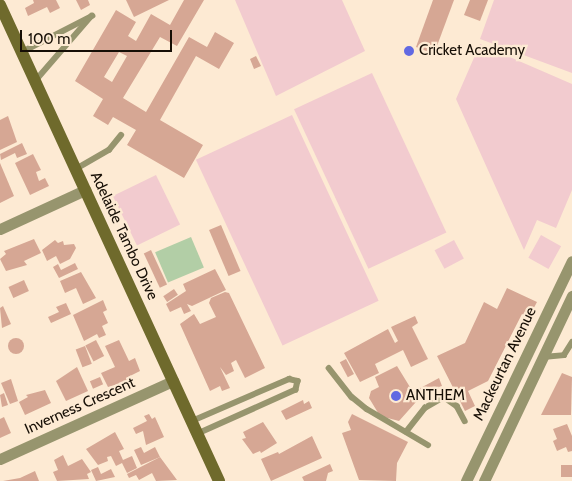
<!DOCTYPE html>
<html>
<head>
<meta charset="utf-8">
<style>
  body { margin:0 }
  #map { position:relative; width:572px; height:481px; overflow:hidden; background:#fdead3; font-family:Cabin,sans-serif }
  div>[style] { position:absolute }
  .green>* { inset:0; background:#f2cbcf; transform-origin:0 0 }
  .water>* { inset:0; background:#b2cea6; transform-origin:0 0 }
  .building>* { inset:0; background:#d6a794; transform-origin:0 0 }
  .round { border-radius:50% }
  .lane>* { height:5.5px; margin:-2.75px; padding:0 2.75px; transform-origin:2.75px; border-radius:2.75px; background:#97956e }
  .street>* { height:11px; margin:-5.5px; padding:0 5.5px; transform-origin:5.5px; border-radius:5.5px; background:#97956e }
  .secondary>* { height:12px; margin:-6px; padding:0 6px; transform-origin:6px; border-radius:6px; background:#6f6a2c }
  .dots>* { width:14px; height:14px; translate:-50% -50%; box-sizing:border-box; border:2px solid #fdead3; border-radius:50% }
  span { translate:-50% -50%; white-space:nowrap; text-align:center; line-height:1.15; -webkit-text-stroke:4.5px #fdead3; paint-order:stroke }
  .poi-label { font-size:15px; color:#160e05 }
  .left { translate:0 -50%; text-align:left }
  .street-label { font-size:15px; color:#160e05 }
  .scale { position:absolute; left:20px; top:30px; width:152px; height:22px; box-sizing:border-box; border:2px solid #160e05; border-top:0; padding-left:6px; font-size:15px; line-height:18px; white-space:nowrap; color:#160e05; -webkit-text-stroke:4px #fdead3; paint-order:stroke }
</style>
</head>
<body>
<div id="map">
  <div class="green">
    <i style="clip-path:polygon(235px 0,342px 0,365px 51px,276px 96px)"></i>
    <i style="clip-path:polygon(494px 0,572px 0,572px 73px,480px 39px)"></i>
    <i style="clip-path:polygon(480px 44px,572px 84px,572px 190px,556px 228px,537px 220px,524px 250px,456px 99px)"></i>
    <i style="left:372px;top:73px;width:176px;height:86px;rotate:65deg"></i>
    <i style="left:292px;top:115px;width:205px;height:106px;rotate:65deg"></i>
    <i style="left:156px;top:175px;width:55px;height:48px;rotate:64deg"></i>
    <i style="left:541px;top:235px;width:23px;height:26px;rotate:29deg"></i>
    <i style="left:454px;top:240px;width:21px;height:22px;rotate:62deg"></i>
  </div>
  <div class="water">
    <i style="left:191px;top:237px;width:33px;height:39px;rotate:67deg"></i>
  </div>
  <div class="building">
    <i style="clip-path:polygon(33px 0,56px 0,60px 8px,50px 13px,47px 7px,28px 16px,25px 8px,34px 3px)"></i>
    <i style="clip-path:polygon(76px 0,88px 0,90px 5px,81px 10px)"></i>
    <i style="clip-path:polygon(126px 0,169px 0,134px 17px)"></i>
    <i style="clip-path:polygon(evenodd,184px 0,204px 0,177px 46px,160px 37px,123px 98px,146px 112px,189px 37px,207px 47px,215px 32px,234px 43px,219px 69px,196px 56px,160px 120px,203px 145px,184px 178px,127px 145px,136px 130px,113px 117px,108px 125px,93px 116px,103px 99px,75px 81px,116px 10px,136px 22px,128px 36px,136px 41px,151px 14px,170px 25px,184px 0,119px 52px,127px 56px,112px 82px,104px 77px,119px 52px)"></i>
    <i style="clip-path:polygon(433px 0,454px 0,434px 54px,416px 47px)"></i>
    <i style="clip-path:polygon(470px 0,488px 0,480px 21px,464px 15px)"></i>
    <i style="clip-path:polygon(256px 56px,261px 66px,254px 69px,250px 59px)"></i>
    <i style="clip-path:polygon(8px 116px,17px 142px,0 150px,0 120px)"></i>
    <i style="clip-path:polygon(22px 143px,27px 154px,17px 158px,15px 153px,1px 160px,0 154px)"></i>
    <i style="clip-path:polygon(33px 154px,41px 170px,36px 172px,39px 181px,45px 178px,49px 186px,30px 195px,15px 163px)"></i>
    <i style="clip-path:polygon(0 163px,14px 196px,0 203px)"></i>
    <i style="left:221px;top:225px;width:50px;height:13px;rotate:67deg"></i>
    <i style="clip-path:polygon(34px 239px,41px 253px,24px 261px,27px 265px,6px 271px,0 259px,6px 254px,4px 251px)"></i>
    <i style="clip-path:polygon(55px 240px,58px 243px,63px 241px,64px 245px,74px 244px,76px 248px,70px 259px,60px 264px,56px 256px,47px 261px,42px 250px)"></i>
    <i style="left:151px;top:250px;width:38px;height:8px;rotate:65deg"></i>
    <i style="clip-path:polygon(75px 263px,78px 269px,59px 278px,53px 267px,58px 264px,61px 270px)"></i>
    <i style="clip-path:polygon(215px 269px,226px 290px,192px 306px,187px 304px,191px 311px,184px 314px,181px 307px,170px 312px,166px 304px,186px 291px,183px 284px)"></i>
    <i style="clip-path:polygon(81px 272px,96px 298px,83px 304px,76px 288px,65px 293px,60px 281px)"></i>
    <i style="left:24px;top:280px;width:12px;height:17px;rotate:66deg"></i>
    <i style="clip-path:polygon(507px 288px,537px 302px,529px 317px,522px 314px,488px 381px,468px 391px,475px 406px,465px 411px,437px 356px,465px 343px,484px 302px,497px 309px)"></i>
    <i style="left:174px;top:289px;width:7px;height:13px;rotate:56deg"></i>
    <i style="clip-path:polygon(225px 292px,229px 293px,265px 368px,245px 378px,236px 360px,231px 363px,234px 371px,226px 375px,220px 367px,230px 388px,222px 391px,220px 386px,210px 391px,180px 324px,194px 314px,200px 324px,216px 317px,209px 303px,211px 298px)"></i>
    <i style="clip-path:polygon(103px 300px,107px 310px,103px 312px,108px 323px,102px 326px,106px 335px,99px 338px,97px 334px,84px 341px,73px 315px)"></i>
    <i style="clip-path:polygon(66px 303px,71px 314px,51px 323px,48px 317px,59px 312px,56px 307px)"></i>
    <i style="clip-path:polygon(3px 306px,11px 324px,2px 328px,0 308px)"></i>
    <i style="clip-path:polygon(415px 316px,418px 323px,412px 327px,428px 359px,411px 367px,403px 350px,375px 364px,379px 373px,360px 382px,344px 353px,388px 329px,395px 343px,398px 341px,391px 327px)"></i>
    <i class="round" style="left:8px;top:338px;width:16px;height:16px"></i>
    <i style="left:96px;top:340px;width:18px;height:12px;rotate:63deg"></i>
    <i style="clip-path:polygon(119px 340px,129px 361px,135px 358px,140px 371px,126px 378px,127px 381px,108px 387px,101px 373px,115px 367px,105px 346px)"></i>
    <i style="left:85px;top:346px;width:19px;height:10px;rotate:69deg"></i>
    <i style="left:346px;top:359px;width:17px;height:7px;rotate:62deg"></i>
    <i style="clip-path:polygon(397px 366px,413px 392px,439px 378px,442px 386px,424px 393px,399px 421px,380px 416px,369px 398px,371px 391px,379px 387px,375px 377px)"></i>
    <i style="clip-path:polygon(77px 367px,88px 391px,66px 401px,56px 381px)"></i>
    <i style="clip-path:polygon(562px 373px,572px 377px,571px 415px,541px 415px)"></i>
    <i style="left:100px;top:377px;width:8px;height:11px;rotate:67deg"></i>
    <i style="clip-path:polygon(11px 379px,18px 401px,10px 404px,1px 383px)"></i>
    <i style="clip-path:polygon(45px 390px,51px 403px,25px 415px,19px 402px,28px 397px,26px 395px)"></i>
    <i style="clip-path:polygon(4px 393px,8px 405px,2px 407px,0 395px)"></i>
    <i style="clip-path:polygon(303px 400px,304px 404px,309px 401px,312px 408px,286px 420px,281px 411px)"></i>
    <i style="clip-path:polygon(149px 414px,152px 419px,155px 417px,164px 437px,146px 445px,143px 431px,136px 434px,133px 428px,147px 421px,144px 416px)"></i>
    <i style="clip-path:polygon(352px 414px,408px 442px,397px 463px,396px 481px,359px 480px,342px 433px,351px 430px,348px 422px)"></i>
    <i style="clip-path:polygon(4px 417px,11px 433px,0 438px,0 419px)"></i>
    <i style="clip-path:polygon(263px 422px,277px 443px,261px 453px,260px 451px,253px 454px,242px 439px,246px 438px,243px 432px)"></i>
    <i style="clip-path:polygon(567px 424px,572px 436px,572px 451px,568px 452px,566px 447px,557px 451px,553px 441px,557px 439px,553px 429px)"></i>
    <i style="clip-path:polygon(115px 432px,124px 449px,119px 451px,123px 460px,132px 456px,137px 468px,127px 473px,122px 463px,116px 466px,111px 456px,107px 457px,108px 461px,98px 465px,86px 449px)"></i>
    <i style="clip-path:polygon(312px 436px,322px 458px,271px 481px,261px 459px,278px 452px,279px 454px)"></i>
    <i style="clip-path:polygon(141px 447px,144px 453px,155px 447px,160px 457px,141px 465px,134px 450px)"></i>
    <i style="clip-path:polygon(63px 455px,68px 466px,82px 459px,91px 472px,87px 474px,89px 479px,57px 481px,53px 472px,58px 470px,54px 460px)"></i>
    <i style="clip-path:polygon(160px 457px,177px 480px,156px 481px,152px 473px,139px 480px,136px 475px,129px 478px,127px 474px)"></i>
    <i style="clip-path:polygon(330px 464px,333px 471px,328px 473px,326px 481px,304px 481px,302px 477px)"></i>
    <i style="left:561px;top:465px;width:11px;height:12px"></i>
    <i style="clip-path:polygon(98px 467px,101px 474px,111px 469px,115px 477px,96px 481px,91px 470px)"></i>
    <i style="clip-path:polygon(35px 471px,39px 481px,3px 481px,20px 478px)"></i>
  </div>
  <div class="lane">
    <i style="left:22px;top:52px;width:79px;rotate:-27.2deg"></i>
    <i style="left:92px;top:16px;width:87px;rotate:130.8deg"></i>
    <i style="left:76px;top:169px;width:38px;rotate:-30deg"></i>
    <i style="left:109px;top:150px;width:19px;rotate:-51deg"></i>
    <i style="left:543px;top:357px;width:21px;rotate:-5deg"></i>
    <i style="left:564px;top:355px;width:15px;rotate:-58deg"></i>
    <i style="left:329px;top:368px;width:37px;rotate:52deg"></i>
    <i style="left:352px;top:397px;width:19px;rotate:39deg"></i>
    <i style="left:367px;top:409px;width:71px;rotate:30.5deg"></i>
    <i style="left:192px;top:421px;width:106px;rotate:-23.4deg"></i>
    <i style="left:289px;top:379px;width:9px;rotate:13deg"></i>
    <i style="left:298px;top:381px;width:9px;rotate:103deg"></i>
    <i style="left:296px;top:390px;width:107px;rotate:155.8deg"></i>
    <i style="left:406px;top:432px;width:31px;rotate:-52deg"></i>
    <i style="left:425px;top:408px;width:22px;rotate:-30deg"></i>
    <i style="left:444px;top:397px;width:16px;rotate:35deg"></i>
    <i style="left:457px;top:406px;width:17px;rotate:62deg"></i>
  </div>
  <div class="street">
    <i style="left:0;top:229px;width:94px;rotate:-24.6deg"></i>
    <i style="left:0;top:459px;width:190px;rotate:-24.3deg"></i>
    <i style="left:466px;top:481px;width:244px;rotate:-64.3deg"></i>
    <i style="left:484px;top:481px;width:205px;rotate:-64.6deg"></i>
  </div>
  <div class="secondary">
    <i style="left:0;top:5px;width:524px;rotate:65.29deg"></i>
  </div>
  <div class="dots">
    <i style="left:409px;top:51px;background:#6269e2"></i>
    <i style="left:396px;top:396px;background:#6269e2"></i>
  </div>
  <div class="poi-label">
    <span class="left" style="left:419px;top:51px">Cricket Academy</span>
    <span class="left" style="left:406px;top:396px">ANTHEM</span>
  </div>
  <div class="street-label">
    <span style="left:124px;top:236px;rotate:65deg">Adelaide Tambo Drive</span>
    <span style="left:505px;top:364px;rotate:-64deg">Mackeurtan Avenue</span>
    <span style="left:80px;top:406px;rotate:-24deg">Inverness Crescent</span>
  </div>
  <div class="scale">100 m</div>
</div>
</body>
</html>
